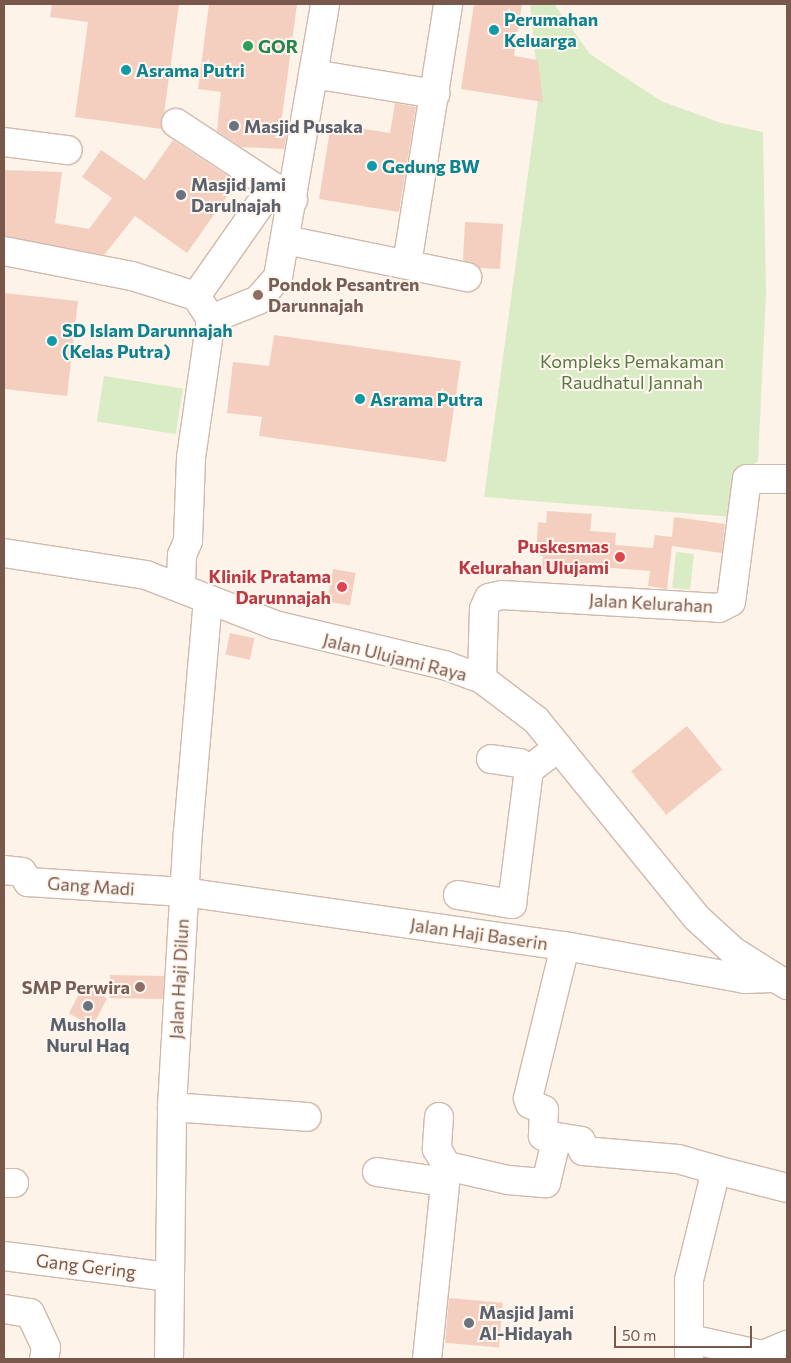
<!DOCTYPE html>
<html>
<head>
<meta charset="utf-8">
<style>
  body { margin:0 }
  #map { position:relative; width:791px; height:1363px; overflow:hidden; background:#fdf3e8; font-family:Commissioner,sans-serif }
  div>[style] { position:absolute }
  .green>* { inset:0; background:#d9ecc5; transform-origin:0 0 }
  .building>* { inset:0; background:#f4cfbf; transform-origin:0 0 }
  .roads { filter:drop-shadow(1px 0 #d0b9ad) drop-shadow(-1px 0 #d0b9ad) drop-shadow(0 1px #d0b9ad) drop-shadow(0 -1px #d0b9ad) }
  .minor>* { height:28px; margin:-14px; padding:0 14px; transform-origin:14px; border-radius:14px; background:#fff }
  .dots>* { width:14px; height:14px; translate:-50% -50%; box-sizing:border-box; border:2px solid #fff7ef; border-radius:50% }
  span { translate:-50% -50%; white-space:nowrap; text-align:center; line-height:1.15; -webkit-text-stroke:4px #fff7ef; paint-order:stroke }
  .culture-label { font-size:18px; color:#0d838f; font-weight:700 }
  .left { translate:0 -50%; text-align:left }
  .leisure-label { font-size:18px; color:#27864d; font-weight:700 }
  .worship-label { font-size:18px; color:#5b616d; font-weight:700 }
  .education-label { font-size:18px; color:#785e54; font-weight:700 }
  .right { translate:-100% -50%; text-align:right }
  .park-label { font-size:18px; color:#56793f }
  .health-label { font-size:18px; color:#be3a42; font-weight:700 }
  .street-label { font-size:18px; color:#79574b }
  .frame { position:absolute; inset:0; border:5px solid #79574b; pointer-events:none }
  .scale { position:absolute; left:614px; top:1326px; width:138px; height:22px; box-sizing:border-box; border:2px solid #79574b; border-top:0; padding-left:6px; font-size:15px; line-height:18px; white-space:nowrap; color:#79574b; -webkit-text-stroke:4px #fff7ef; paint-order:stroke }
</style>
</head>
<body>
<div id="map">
  <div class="green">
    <i style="clip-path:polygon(530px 4px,554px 4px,590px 54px,661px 101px,721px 123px,763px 132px,766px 294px,758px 461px,741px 475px,732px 517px,484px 497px,539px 93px)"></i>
    <i style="left:104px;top:376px;width:80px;height:46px;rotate:9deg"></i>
    <i style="left:676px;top:552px;width:18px;height:36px;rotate:6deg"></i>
  </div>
  <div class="building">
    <i style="clip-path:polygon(52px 4px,179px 4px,162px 129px,75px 117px,88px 22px,50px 17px)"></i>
    <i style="clip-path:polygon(209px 4px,297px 4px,281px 125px,288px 126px,284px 149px,241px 147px,217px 131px,221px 92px,198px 89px)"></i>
    <i style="clip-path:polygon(474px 4px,522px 4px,514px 56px,538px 60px,543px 102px,461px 89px)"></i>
    <i style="clip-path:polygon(395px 103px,416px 107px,399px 212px,319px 199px,331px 124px,390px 133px)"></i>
    <i style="clip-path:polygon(173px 140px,237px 182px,187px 253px,135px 216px,104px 255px,4px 236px,4px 170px,62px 172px,55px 223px,89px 229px,112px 198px,82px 177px,101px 150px,145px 180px)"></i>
    <i style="clip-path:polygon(465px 222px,503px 224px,500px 269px,479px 268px,463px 260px)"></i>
    <i style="clip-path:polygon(4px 293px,78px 301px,67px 396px,4px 389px)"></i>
    <i style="clip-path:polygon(274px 335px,461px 361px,446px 462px,259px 436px,262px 417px,227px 413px,233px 362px,269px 366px)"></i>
    <i style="clip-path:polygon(547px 511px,592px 514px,590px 531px,616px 533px,615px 545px,653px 548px,655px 535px,672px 537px,674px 517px,725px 524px,722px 553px,672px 546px,667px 589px,648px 586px,650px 571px,588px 566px,587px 574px,542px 570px,543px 556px,536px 555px,538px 522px,546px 523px)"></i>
    <i style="left:333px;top:569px;width:23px;height:33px;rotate:10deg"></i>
    <i style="left:230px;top:633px;width:25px;height:22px;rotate:12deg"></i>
    <i style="left:687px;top:726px;width:56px;height:72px;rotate:51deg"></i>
    <i style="left:110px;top:975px;width:54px;height:23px;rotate:1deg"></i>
    <i style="left:83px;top:986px;width:27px;height:31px;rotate:27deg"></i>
    <i style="left:449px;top:1298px;width:54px;height:45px;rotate:5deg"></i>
  </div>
  <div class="roads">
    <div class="minor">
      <i style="left:313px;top:74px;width:124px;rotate:9.3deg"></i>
      <i style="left:176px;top:123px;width:140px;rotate:33.3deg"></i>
      <i style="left:4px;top:142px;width:64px;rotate:7.2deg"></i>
      <i style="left:286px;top:240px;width:185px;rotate:11.6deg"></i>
      <i style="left:4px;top:251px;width:130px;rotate:11.1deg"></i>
      <i style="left:132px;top:276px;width:67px;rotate:17.4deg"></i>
      <i style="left:196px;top:296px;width:27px;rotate:57deg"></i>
      <i style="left:211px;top:319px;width:140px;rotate:98.2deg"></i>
      <i style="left:191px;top:458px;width:83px;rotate:92.1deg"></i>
      <i style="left:188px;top:541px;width:15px;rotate:113deg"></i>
      <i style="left:182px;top:555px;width:30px;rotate:92deg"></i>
      <i style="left:407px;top:264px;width:263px;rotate:-81deg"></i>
      <i style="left:196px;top:296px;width:134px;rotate:-55deg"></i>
      <i style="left:211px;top:319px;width:51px;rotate:-22deg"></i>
      <i style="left:258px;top:300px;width:30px;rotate:-49deg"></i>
      <i style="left:278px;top:277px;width:277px;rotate:-80.2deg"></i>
      <i style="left:4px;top:553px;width:144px;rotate:8.8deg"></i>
      <i style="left:146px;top:575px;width:138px;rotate:21.2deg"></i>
      <i style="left:275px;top:625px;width:174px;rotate:13.3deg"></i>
      <i style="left:444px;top:665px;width:40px;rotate:20.2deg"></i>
      <i style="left:482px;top:679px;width:68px;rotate:37.2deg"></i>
      <i style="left:536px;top:720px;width:255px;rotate:50.9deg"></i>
      <i style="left:697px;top:918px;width:49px;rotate:42.5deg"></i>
      <i style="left:733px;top:951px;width:64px;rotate:32.2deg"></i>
      <i style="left:482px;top:679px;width:70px;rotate:-88.4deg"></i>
      <i style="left:484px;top:609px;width:12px;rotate:-66deg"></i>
      <i style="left:489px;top:598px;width:13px;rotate:-13deg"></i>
      <i style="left:502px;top:595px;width:217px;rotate:3.4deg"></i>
      <i style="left:719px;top:608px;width:13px;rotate:-27deg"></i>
      <i style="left:731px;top:602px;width:124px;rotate:-82.6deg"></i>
      <i style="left:747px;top:479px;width:40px"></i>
      <i style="left:491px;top:759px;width:29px;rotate:8deg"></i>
      <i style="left:520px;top:763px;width:11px;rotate:38deg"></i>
      <i style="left:4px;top:870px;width:18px;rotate:6deg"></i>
      <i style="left:22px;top:872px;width:12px;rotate:59deg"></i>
      <i style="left:28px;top:882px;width:156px;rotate:3.7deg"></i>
      <i style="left:184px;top:892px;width:385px;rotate:8.1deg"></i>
      <i style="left:565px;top:946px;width:182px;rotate:10.4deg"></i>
      <i style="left:744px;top:979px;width:28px;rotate:-2deg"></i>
      <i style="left:458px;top:895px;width:55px;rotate:9.5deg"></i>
      <i style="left:512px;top:904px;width:135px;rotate:-82.8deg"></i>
      <i style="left:529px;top:770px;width:37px;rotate:-38deg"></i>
      <i style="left:172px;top:1107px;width:135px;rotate:4.2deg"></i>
      <i style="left:439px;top:1117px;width:32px;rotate:94deg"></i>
      <i style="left:437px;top:1149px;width:20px;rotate:60deg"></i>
      <i style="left:447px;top:1166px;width:63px;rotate:12.9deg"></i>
      <i style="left:508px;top:1180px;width:38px;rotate:5deg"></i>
      <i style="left:546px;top:1183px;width:47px;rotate:-76.6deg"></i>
      <i style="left:557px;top:1137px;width:24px;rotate:9deg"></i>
      <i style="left:581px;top:1141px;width:10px;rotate:79deg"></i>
      <i style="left:583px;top:1151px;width:95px;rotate:4.8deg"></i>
      <i style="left:678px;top:1159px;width:40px;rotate:16deg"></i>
      <i style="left:553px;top:1140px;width:11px;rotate:-158deg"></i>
      <i style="left:543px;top:1136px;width:26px;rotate:-88deg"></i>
      <i style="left:544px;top:1110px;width:15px;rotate:-157deg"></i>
      <i style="left:530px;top:1104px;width:6px;rotate:-108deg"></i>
      <i style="left:528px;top:1098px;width:156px;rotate:-76.3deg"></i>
      <i style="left:377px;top:1172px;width:69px;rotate:8.4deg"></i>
      <i style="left:4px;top:1183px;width:10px"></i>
      <i style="left:4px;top:1256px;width:165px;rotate:7.3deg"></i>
      <i style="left:4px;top:1309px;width:26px;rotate:9deg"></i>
      <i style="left:30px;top:1313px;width:38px;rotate:65deg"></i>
      <i style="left:46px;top:1348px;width:11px;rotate:100deg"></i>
      <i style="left:690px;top:1339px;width:75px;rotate:12.4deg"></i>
      <i style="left:763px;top:1355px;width:26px;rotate:-23deg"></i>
      <i style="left:169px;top:1359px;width:252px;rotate:-89.3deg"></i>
      <i style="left:172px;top:1107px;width:275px;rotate:-86.7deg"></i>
      <i style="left:188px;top:832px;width:234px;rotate:-85.1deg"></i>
      <i style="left:427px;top:1359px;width:194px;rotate:-84.1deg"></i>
      <i style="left:689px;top:1359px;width:79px;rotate:-90deg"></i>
      <i style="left:689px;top:1280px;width:113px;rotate:-76.2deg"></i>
      <i style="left:716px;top:1170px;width:73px;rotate:14.2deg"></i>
    </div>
  </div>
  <div class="dots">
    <i style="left:494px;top:30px;background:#0f9aa8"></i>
    <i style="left:248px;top:46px;background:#2e9e5b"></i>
    <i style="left:126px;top:70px;background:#0f9aa8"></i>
    <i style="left:234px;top:126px;background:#6b7280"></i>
    <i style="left:372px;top:166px;background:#0f9aa8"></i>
    <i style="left:181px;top:195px;background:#6b7280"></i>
    <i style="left:258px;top:295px;background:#8d6e63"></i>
    <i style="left:52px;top:341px;background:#0f9aa8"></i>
    <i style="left:360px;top:399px;background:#0f9aa8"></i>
    <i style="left:620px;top:557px;background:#e0444e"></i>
    <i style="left:342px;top:587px;background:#e0444e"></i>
    <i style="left:140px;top:987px;background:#8d6e63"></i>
    <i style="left:88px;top:1006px;background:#6b7280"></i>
    <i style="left:469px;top:1323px;background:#6b7280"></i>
  </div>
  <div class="culture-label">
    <span class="left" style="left:504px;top:30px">Perumahan<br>Keluarga</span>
    <span class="left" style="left:136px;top:70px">Asrama Putri</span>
    <span class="left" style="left:382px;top:166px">Gedung BW</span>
    <span class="left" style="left:62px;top:341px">SD Islam Darunnajah<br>(Kelas Putra)</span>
    <span class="left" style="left:370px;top:399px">Asrama Putra</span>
  </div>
  <div class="leisure-label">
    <span class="left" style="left:258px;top:46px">GOR</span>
  </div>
  <div class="worship-label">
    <span class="left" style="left:244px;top:126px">Masjid Pusaka</span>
    <span class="left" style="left:191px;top:195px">Masjid Jami<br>Darulnajah</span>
    <span style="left:88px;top:1035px">Musholla<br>Nurul Haq</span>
    <span class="left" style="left:479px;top:1323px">Masjid Jami<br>Al-Hidayah</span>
  </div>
  <div class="education-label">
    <span class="left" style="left:268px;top:295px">Pondok Pesantren<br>Darunnajah</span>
    <span class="right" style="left:130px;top:987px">SMP Perwira</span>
  </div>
  <div class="park-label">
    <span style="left:632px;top:372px">Kompleks Pemakaman<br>Raudhatul Jannah</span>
  </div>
  <div class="health-label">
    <span class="right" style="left:609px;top:557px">Puskesmas<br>Kelurahan Ulujami</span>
    <span class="right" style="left:331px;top:587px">Klinik Pratama<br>Darunnajah</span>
  </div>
  <div class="street-label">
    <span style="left:651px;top:603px;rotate:3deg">Jalan Kelurahan</span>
    <span style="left:395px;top:657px;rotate:14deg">Jalan Ulujami Raya</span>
    <span style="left:91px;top:886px;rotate:4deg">Gang Madi</span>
    <span style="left:479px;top:934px;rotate:8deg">Jalan Haji Baserin</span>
    <span style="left:179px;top:979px;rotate:-87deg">Jalan Haji Dilun</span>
    <span style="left:86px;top:1266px;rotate:7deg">Gang Gering</span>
  </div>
  <div class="frame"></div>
  <div class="scale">50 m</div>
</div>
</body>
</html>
